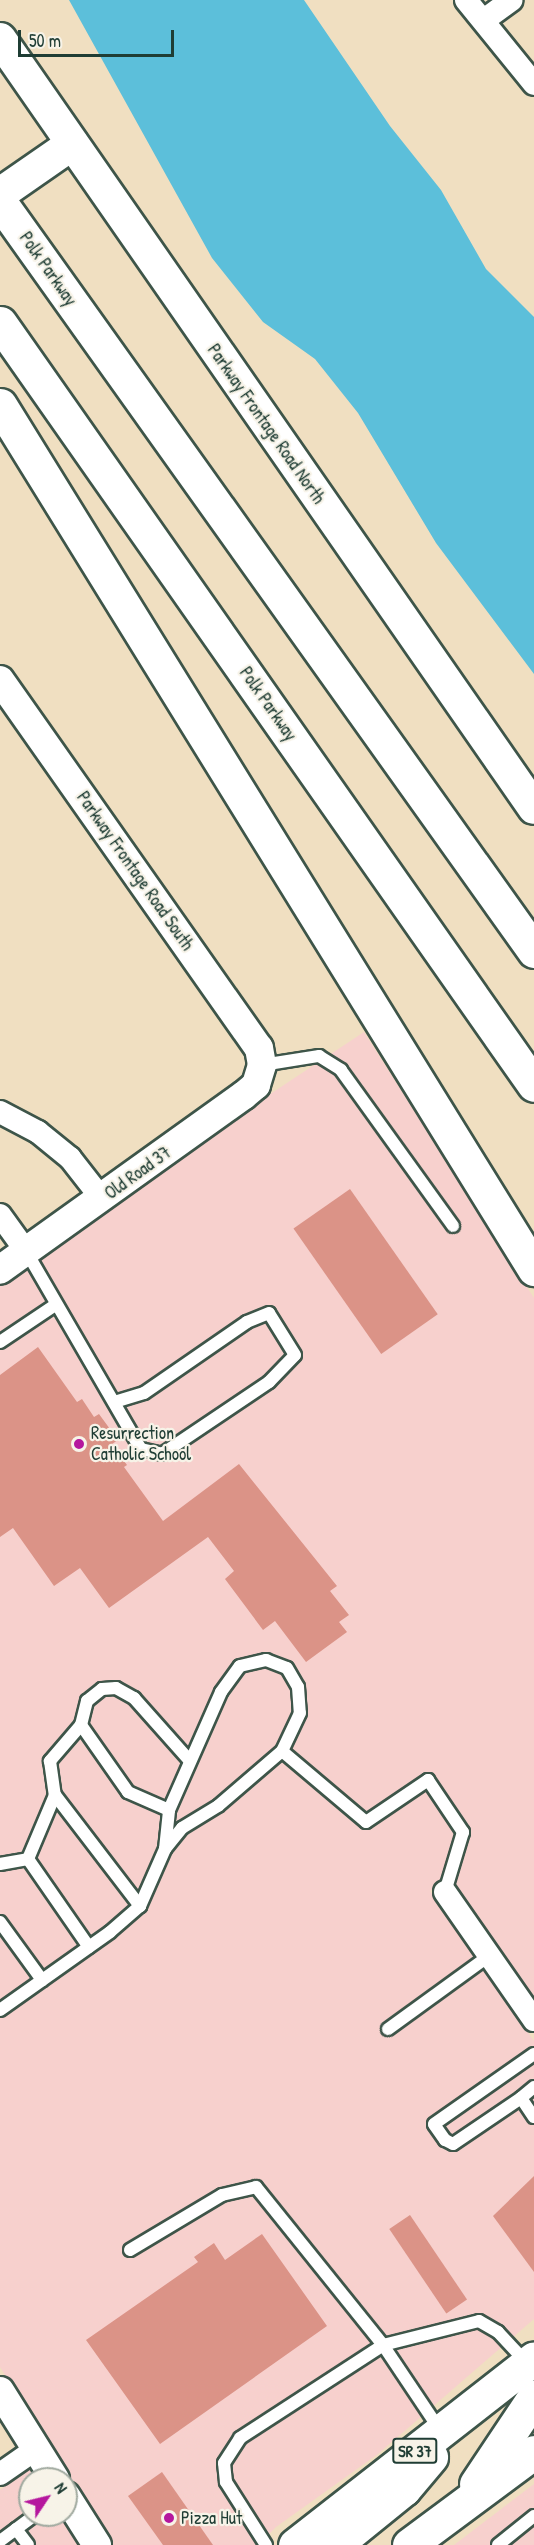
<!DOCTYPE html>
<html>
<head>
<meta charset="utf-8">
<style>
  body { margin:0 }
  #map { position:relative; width:534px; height:2545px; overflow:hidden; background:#f0dfc1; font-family:"Patrick Hand",sans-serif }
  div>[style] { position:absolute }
  .built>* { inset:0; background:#f7d0cd }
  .water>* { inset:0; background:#5cbfda }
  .building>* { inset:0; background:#db9387; transform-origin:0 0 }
  .roads { filter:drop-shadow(2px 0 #3e5549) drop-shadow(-2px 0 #3e5549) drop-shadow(0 2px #3e5549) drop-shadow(0 -2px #3e5549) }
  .service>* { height:12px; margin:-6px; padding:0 6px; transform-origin:6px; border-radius:6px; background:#fff }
  .minor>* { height:22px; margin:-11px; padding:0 11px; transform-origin:11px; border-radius:11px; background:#fff }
  .tertiary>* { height:28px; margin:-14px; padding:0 14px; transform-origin:14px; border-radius:14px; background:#fff }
  .secondary>* { height:32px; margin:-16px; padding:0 16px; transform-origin:16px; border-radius:16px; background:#fff }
  .primary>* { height:33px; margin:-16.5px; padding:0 16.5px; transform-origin:16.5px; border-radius:16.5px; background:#fff }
  .motorway>* { height:33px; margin:-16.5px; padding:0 16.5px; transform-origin:16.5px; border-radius:16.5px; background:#fff }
  .dots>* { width:16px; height:16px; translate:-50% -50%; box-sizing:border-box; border:3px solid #f7f3e8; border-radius:50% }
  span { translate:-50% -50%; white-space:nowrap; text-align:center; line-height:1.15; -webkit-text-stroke:4.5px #f7f3e8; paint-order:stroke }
  .shield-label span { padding:2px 4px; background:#f7f3e8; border:2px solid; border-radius:4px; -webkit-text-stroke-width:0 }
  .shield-label { font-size:16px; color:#1f3d34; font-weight:700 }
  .street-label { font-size:18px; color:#1f3d34 }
  .poi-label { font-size:18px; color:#1f3d34 }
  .left { translate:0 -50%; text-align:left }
  .north { position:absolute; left:18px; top:2467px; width:60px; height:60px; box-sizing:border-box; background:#f7f3e8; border:2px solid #a1aaa0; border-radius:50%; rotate:55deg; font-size:16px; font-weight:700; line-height:24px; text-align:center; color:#1f3d34 }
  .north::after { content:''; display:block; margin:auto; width:21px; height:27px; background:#b5179e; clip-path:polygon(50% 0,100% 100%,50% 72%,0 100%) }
  .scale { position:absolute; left:18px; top:30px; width:156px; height:27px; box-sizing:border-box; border:3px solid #1f3d34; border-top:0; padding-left:8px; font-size:18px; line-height:21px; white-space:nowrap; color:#1f3d34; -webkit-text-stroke:4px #f7f3e8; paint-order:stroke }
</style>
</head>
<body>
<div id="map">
  <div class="built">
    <i style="clip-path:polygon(364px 1032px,534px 1298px,534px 1999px,449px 1877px,430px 1891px,534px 2041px,534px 2319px,378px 2454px,276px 2527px,258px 2545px,111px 2545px,0 2367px,0 1283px,213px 1132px)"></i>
    <i style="clip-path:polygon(33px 2466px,41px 2479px,30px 2479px,30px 2515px,63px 2515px,82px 2545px,0 2545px,0 2490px)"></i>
    <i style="clip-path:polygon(534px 2484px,534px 2545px,454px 2545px)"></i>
  </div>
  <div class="water">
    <i style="clip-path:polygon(69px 0,304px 0,390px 126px,441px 190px,486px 269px,534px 317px,534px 674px,436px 543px,358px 413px,315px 359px,263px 322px,212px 258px)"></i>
  </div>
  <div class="building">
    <i style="left:350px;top:1189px;width:153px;height:69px;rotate:55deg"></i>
    <i style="clip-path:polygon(38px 1347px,77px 1402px,82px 1399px,94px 1417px,99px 1414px,118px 1440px,112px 1444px,127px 1465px,124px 1467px,163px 1521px,239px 1464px,337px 1586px,330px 1591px,349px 1615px,339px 1622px,347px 1632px,306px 1662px,275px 1621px,263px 1630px,225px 1579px,234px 1571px,208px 1537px,109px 1608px,80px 1568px,54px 1586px,13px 1528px,0 1537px,0 1375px)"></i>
    <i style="clip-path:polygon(534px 2176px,534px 2272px,493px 2216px)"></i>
    <i style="left:410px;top:2215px;width:102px;height:25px;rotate:56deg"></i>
    <i style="clip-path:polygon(262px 2234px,327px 2326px,160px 2444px,86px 2340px,198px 2262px,194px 2257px,214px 2243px,225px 2260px)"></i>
    <i style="clip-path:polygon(162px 2472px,213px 2545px,163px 2545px,128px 2496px)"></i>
  </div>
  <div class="roads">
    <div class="service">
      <i style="left:262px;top:1065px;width:58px;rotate:-9deg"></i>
      <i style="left:319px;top:1056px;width:26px;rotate:32deg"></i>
      <i style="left:341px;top:1070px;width:192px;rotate:54.3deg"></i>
      <i style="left:26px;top:1251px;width:229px;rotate:59.9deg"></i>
      <i style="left:141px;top:1449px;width:22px;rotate:13deg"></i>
      <i style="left:162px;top:1454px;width:129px;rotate:-33.9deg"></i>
      <i style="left:269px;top:1382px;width:37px;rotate:-46deg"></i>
      <i style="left:295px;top:1355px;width:49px;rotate:-121.8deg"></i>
      <i style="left:269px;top:1313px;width:24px;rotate:158deg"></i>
      <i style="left:247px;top:1322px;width:125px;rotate:145.4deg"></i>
      <i style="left:144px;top:1393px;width:31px;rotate:163deg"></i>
      <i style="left:0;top:1342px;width:66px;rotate:-33.9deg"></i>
      <i style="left:81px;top:1725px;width:48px;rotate:130.7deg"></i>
      <i style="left:50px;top:1761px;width:34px;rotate:82deg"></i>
      <i style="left:55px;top:1795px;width:140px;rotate:52.6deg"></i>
      <i style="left:282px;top:1751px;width:110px;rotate:40.2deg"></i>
      <i style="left:366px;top:1822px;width:75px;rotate:-34.1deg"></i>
      <i style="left:428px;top:1780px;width:63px;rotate:56.1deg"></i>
      <i style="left:463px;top:1832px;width:63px;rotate:106.7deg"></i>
      <i style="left:55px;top:1795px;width:69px;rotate:112.9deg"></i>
      <i style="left:28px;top:1859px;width:107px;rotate:55.3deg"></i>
      <i style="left:169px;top:1810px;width:45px;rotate:-156.3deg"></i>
      <i style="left:128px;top:1792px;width:82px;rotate:-125deg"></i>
      <i style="left:81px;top:1725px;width:25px;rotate:-76deg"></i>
      <i style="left:87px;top:1701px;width:19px;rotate:-39deg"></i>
      <i style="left:102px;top:1689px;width:14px;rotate:-4deg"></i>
      <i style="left:116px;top:1688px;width:21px;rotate:29deg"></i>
      <i style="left:134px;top:1698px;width:84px;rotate:48.4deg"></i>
      <i style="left:0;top:1864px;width:28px;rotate:-10deg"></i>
      <i style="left:0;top:1922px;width:72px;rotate:54.1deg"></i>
      <i style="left:0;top:2010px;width:135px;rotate:-35.3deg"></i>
      <i style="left:110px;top:1932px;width:40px;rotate:-41deg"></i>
      <i style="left:140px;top:1906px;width:62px;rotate:-66.3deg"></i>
      <i style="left:165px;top:1849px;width:39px;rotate:-84deg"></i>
      <i style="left:169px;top:1810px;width:129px;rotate:-66.2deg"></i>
      <i style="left:221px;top:1692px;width:32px;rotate:-54deg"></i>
      <i style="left:240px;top:1666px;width:27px;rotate:-13deg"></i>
      <i style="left:266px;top:1660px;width:22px;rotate:21deg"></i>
      <i style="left:287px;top:1668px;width:22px;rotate:60deg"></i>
      <i style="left:298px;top:1687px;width:26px;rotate:86deg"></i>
      <i style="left:300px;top:1713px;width:42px;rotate:115.3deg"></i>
      <i style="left:282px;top:1751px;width:84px;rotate:139.3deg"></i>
      <i style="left:218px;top:1806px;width:42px;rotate:148.6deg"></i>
      <i style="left:182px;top:1828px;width:27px;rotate:129deg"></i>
      <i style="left:388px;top:2029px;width:125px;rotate:-35.9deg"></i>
      <i style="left:534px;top:2087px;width:17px;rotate:140deg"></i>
      <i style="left:521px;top:2098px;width:23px;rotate:56deg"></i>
      <i style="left:521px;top:2098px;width:82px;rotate:145.9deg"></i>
      <i style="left:453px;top:2144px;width:9px;rotate:-153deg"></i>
      <i style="left:445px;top:2140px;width:19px;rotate:-125deg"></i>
      <i style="left:434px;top:2124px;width:122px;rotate:-35deg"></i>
      <i style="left:130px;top:2250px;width:107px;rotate:-30.9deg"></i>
      <i style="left:222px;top:2195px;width:35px;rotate:-13deg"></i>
      <i style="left:256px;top:2187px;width:203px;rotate:51.2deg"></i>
      <i style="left:383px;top:2345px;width:102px;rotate:56.2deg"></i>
      <i style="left:16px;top:2529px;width:20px;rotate:53deg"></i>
      <i style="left:0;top:2541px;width:44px;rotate:-36.6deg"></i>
      <i style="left:266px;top:2545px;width:75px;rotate:-122.4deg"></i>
      <i style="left:226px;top:2482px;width:19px;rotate:-96deg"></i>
      <i style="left:224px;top:2463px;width:30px;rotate:-57deg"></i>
      <i style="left:240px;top:2438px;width:171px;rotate:-33deg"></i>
      <i style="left:383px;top:2345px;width:99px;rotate:-14deg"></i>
      <i style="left:479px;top:2321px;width:22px;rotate:30deg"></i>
      <i style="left:498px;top:2332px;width:41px;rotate:47deg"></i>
      <i style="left:498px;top:2545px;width:46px;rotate:-38.9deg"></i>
    </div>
    <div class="minor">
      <i style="left:466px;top:0;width:108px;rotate:51deg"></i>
      <i style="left:484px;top:20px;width:34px;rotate:-36deg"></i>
      <i style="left:0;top:1112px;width:43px;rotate:27.8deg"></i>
      <i style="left:38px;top:1132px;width:41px;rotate:39.1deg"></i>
      <i style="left:70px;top:1158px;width:52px;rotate:52deg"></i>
      <i style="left:0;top:1215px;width:44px;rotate:54.2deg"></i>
      <i style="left:445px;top:1892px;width:156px;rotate:55.2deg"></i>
      <i style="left:0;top:2474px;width:44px;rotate:-34.8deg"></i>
    </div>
    <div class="tertiary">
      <i style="left:0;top:680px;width:450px;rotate:54.9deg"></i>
      <i style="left:259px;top:1048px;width:17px;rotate:80deg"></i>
      <i style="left:262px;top:1065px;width:21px;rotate:107deg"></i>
      <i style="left:256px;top:1085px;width:16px;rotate:140deg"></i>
      <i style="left:244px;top:1095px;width:300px;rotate:144.4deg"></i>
      <i style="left:0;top:2391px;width:104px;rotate:58deg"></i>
      <i style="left:66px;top:2496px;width:58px;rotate:57.7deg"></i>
    </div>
    <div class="secondary">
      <i style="left:0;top:39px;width:936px;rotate:55.22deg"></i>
      <i style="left:0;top:194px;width:88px;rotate:-34.8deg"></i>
    </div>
    <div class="primary">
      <i style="left:476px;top:2484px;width:105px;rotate:-56.3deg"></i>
      <i style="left:295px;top:2545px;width:303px;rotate:-38deg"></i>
      <i style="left:335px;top:2545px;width:89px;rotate:-39.1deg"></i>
      <i style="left:404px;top:2489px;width:42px;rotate:-49.8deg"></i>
      <i style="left:409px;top:2545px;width:156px;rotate:-36.6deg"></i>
    </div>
    <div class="motorway">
      <i style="left:0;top:202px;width:920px;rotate:54.51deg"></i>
      <i style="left:0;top:323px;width:930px;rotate:54.98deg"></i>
      <i style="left:0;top:405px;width:1016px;rotate:58.28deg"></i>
    </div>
  </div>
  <div class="dots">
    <i style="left:79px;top:1444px;background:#b5179e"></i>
    <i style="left:169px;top:2518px;background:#b5179e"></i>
  </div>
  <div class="shield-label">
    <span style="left:415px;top:2451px">SR 37</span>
  </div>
  <div class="street-label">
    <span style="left:48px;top:269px;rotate:55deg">Polk Parkway</span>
    <span style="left:266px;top:424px;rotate:55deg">Parkway Frontage Road North</span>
    <span style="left:268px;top:704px;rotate:55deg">Polk Parkway</span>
    <span style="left:135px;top:871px;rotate:55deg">Parkway Frontage Road South</span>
    <span style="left:138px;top:1173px;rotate:-36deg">Old Road 37</span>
  </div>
  <div class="poi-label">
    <span class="left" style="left:91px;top:1444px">Resurrection<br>Catholic School</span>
    <span class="left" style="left:181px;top:2518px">Pizza Hut</span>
  </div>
  <div class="north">N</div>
  <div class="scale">50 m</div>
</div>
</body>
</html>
